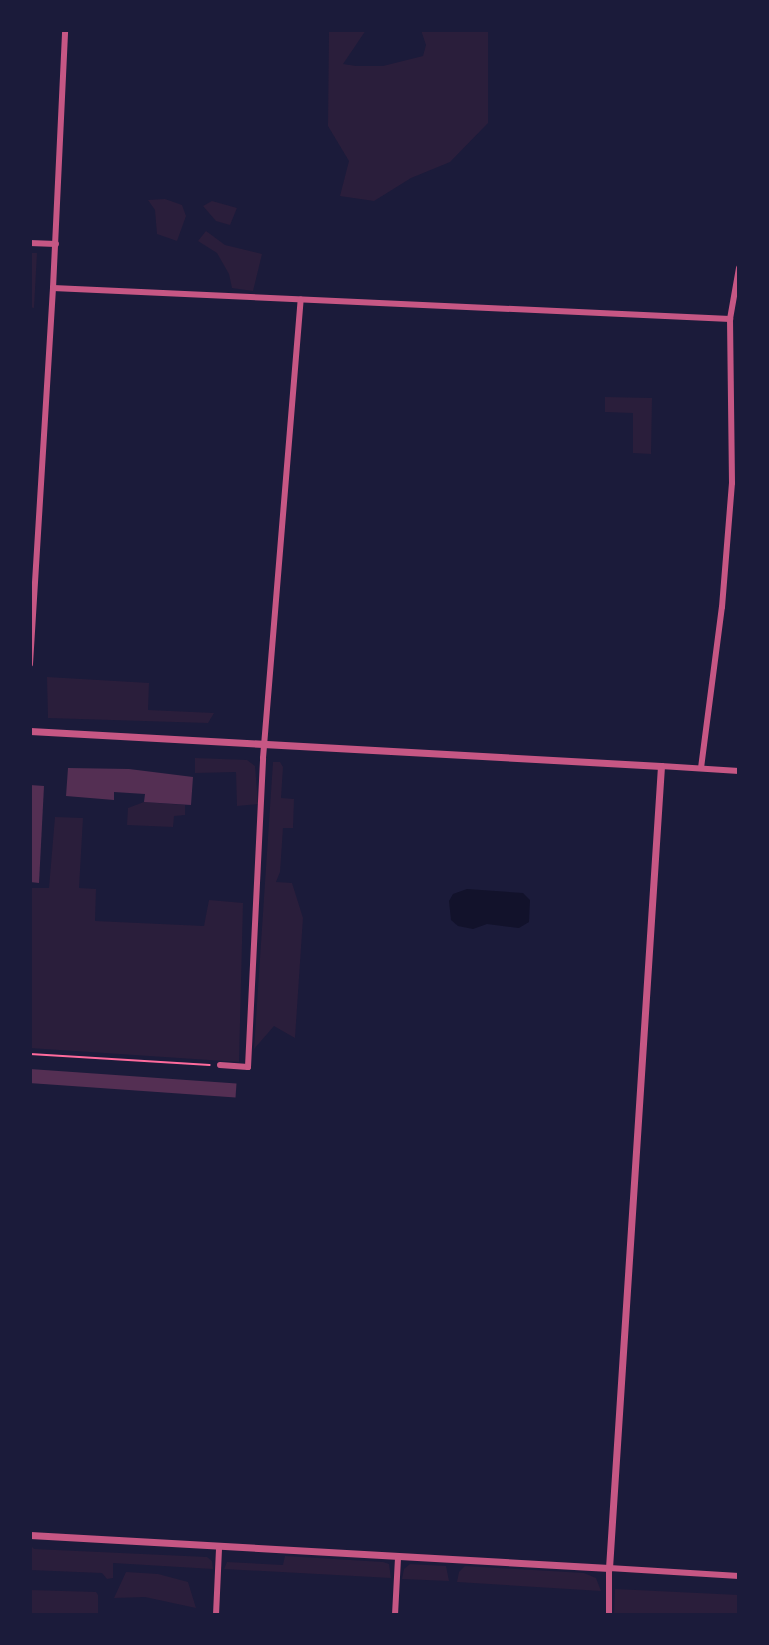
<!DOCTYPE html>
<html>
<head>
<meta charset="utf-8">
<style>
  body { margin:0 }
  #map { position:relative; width:769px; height:1645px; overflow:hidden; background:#1b1b3a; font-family:"Open Sans",sans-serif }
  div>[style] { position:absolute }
  .green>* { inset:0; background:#2a1e3b }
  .water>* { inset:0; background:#12122b }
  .building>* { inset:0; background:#542f53; transform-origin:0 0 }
  .path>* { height:2px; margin:-1px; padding:0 1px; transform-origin:1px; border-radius:1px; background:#ff6b9d }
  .minor>* { height:6px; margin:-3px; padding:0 3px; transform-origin:3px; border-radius:3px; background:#c65784 }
  .tertiary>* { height:7px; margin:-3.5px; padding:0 3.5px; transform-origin:3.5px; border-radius:3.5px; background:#c65784 }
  span { translate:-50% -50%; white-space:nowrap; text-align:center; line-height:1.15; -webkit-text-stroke:5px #1b1b3a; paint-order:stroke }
  .frame { position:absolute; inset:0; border:32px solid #1b1b3a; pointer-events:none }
</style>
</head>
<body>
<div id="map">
  <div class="green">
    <i style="clip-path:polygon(329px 30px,366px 30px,343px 64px,356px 66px,383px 66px,423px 56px,426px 45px,421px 30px,488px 30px,488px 123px,450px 162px,411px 178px,374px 201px,340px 196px,349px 161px,328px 126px)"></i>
    <i style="clip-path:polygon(165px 199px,182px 205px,186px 216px,177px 241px,157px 234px,155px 210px,148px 200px)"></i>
    <i style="clip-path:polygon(212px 201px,237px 208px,230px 225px,216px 221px,203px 206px)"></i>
    <i style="clip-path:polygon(206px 231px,225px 245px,262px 254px,253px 291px,232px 288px,229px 274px,217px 253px,198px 241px)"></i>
    <i style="clip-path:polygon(30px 253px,37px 253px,34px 308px,30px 307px)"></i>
    <i style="clip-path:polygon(605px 397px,652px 398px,651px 454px,633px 453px,633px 413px,605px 412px)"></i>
    <i style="clip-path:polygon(47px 677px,149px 683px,148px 710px,214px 713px,208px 723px,48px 718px)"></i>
    <i style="clip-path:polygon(195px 758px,247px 760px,255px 766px,258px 804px,237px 806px,236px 772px,195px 773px)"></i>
    <i style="clip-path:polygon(273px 762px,280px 762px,283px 767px,281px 798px,294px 799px,293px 828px,283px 828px,280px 872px,276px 882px,292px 883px,303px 918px,295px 1038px,274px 1026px,254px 1049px)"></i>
    <i style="clip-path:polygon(144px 802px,185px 805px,185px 815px,174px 816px,173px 827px,127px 825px,128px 808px)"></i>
    <i style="clip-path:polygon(55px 817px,83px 818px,79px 888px,96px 889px,95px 921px,204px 926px,209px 900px,243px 903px,239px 1062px,30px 1048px,30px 888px,49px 888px)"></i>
    <i style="clip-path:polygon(30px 1545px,34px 1549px,207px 1557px,212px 1561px,213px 1569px,113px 1563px,113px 1578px,107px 1579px,102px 1573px,30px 1570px)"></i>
    <i style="clip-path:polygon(285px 1556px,383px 1562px,389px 1564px,391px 1578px,224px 1569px,227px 1562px,283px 1565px)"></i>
    <i style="clip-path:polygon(410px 1564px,446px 1566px,449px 1581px,402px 1579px,404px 1569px)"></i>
    <i style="clip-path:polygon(465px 1566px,584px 1573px,596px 1578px,601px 1591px,457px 1582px,459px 1572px)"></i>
    <i style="clip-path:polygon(126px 1572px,158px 1574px,188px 1582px,196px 1608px,145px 1597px,114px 1598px)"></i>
    <i style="clip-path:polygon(615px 1589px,739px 1595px,739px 1615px,614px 1615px)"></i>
    <i style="clip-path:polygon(30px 1590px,96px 1592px,98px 1595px,98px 1615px,30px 1615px)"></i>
  </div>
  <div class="water">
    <i style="clip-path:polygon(467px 889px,523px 893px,530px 900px,529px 922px,519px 928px,487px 924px,473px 929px,458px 926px,451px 920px,449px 901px,453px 894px)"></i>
  </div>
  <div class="building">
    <i style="clip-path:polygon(68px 768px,129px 769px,193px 777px,191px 805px,144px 802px,145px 794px,114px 792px,114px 800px,66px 796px)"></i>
    <i style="clip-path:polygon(30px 785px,44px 786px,39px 883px,30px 882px)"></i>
    <i style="left:30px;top:1069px;width:207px;height:14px;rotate:4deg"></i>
  </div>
  <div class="path">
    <i style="left:30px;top:1054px;width:180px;rotate:3.5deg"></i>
  </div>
  <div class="minor">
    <i style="left:30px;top:243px;width:26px;rotate:2deg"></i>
    <i style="left:53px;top:288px;width:678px;rotate:2.62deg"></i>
    <i style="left:30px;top:664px;width:377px;rotate:-86.5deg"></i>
    <i style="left:53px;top:288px;width:258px;rotate:-87.3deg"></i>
    <i style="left:661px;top:766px;width:78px;rotate:3.7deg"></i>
    <i style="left:701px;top:768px;width:162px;rotate:-82.6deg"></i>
    <i style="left:722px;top:607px;width:124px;rotate:-85.4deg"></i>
    <i style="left:732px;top:483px;width:164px;rotate:-90.7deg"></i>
    <i style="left:730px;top:319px;width:52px;rotate:-80deg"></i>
    <i style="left:220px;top:1065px;width:28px;rotate:4deg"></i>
    <i style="left:248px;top:1067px;width:309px;rotate:-87.2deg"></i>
    <i style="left:263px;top:758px;width:460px;rotate:-85.3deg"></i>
    <i style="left:216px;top:1615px;width:67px;rotate:-87.4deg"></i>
    <i style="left:395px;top:1615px;width:58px;rotate:-87deg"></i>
    <i style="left:609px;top:1615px;width:47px;rotate:-90deg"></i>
    <i style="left:609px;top:1568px;width:130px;rotate:3.5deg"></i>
  </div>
  <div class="tertiary">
    <i style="left:30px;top:731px;width:632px;rotate:3.17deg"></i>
    <i style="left:661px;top:766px;width:804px;rotate:93.71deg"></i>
    <i style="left:609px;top:1568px;width:580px;rotate:-176.74deg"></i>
  </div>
  <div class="frame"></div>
</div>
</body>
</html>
